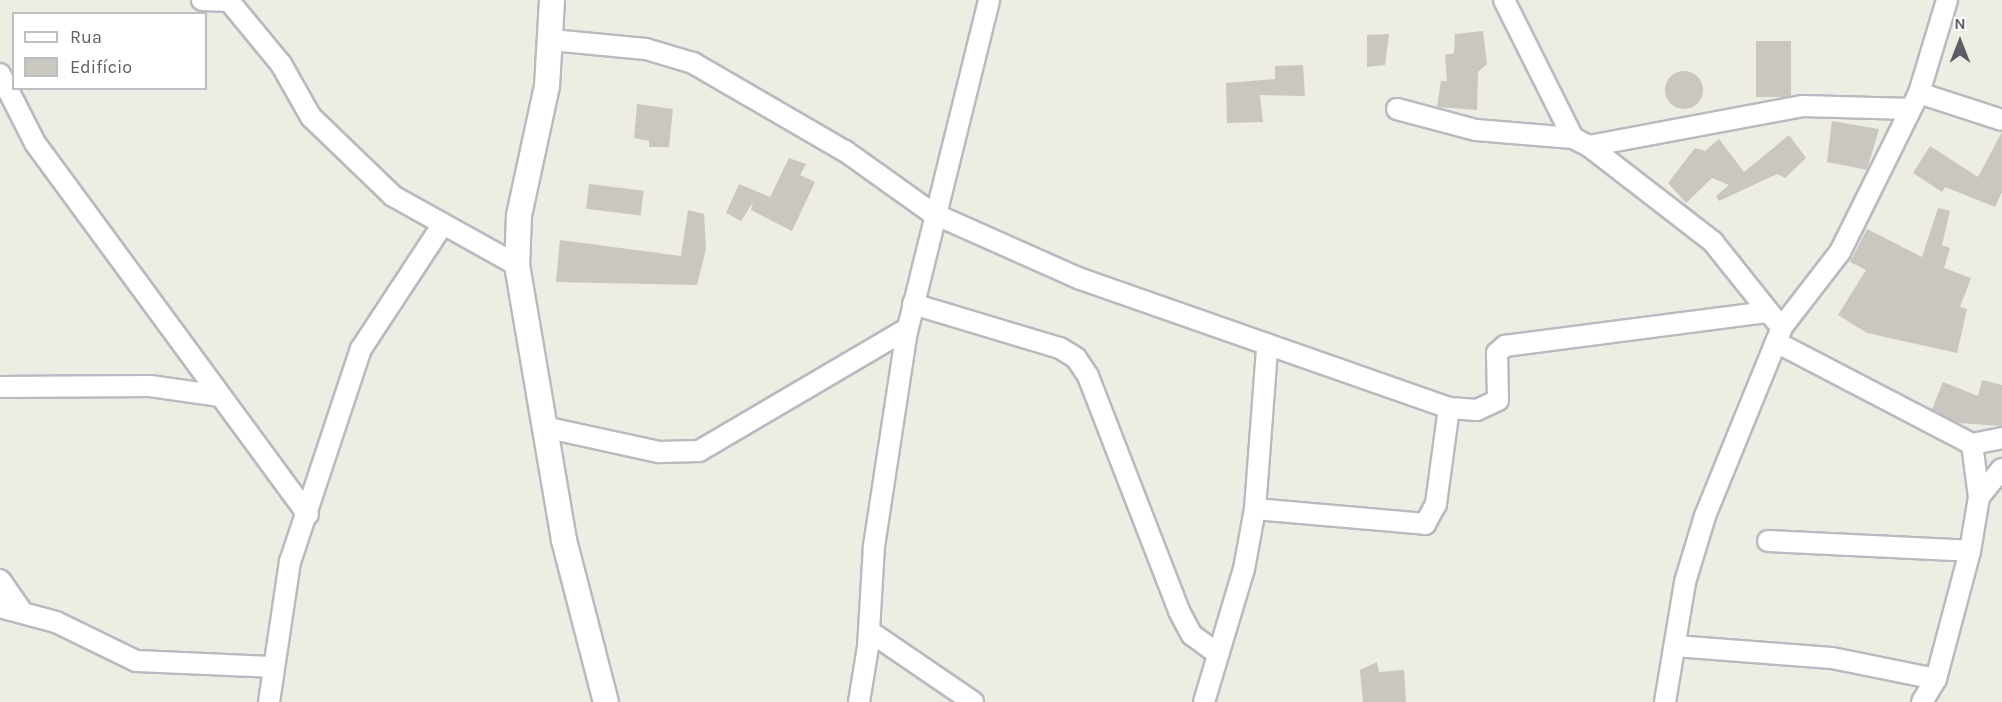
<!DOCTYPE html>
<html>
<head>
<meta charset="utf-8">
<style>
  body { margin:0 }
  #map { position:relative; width:2002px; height:702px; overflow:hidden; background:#edede4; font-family:Karla,sans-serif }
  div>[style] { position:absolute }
  .building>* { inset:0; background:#c9c7c0; transform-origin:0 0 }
  .round { border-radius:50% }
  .roads { filter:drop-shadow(2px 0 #b9babf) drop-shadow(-2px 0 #b9babf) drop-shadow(0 2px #b9babf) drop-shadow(0 -2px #b9babf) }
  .minor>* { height:20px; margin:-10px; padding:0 10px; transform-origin:10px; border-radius:10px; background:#fff }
  .tertiary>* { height:24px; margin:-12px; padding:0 12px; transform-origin:12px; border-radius:12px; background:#fff }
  span { translate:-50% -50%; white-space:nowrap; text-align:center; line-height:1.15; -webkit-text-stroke:6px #fff; paint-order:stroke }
  .legend { position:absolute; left:12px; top:12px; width:195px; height:78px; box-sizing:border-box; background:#fff; border:2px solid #bebfc1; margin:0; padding:8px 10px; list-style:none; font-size:18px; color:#5c5e63 }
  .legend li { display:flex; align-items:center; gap:12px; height:30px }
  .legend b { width:30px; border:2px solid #bebfc1 }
  .north { position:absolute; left:1930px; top:12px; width:60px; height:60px; -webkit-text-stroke:4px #fff; paint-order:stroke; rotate:0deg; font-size:16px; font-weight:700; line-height:24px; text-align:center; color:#5c5e63 }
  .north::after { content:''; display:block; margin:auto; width:21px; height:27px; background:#5c5e63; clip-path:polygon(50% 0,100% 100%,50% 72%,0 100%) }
</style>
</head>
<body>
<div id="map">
  <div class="building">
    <i style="clip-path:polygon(1483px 31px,1487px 64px,1478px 72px,1477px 110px,1437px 107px,1441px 81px,1447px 81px,1445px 55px,1454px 53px,1455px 34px)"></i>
    <i style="clip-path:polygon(1389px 34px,1385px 65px,1367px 67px,1367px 35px)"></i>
    <i style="left:1756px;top:41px;width:35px;height:56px"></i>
    <i style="clip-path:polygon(1303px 65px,1305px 96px,1260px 95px,1263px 122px,1227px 123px,1226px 83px,1275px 79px,1275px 66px)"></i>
    <i class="round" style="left:1665px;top:71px;width:38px;height:38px"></i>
    <i style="clip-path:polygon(637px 104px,673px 109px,669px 147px,649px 147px,649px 141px,634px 138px)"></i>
    <i style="clip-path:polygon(1832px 121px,1879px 129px,1867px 170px,1827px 162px)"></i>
    <i style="clip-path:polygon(2002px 132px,2002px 192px,1995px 207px,1945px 187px,1942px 192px,1913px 173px,1930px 146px,1978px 177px)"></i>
    <i style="clip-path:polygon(1789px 135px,1806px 158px,1785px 178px,1777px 174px,1719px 201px,1716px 196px,1729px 185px,1712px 178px,1686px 203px,1668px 183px,1695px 148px,1705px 151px,1719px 139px,1744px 172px)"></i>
    <i style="clip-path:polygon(789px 158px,806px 164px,800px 175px,815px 182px,792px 231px,751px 210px,753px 202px,741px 221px,726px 213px,739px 184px,770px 197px)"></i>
    <i style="left:589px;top:184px;width:55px;height:25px;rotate:7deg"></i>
    <i style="clip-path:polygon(1938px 208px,1950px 211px,1942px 245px,1950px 248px,1944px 268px,1971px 278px,1960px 307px,1967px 309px,1957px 353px,1867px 333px,1838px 315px,1866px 270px,1850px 262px,1867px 229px,1922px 257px)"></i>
    <i style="clip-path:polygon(688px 210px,704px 214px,706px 249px,697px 285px,556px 282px,560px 240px,681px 256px)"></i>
    <i style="clip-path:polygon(1982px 380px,2002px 385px,2002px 426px,1958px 423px,1932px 409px,1943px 382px,1978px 396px)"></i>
    <i style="clip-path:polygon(1377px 662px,1379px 672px,1404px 670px,1406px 702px,1363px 702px,1360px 670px)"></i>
  </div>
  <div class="roads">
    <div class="minor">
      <i style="left:202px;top:0;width:27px;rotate:2deg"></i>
      <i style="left:229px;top:1px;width:82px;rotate:50.5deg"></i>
      <i style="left:281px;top:64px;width:61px;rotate:60.5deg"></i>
      <i style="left:311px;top:117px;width:114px;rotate:43.9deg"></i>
      <i style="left:393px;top:196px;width:142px;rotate:29.1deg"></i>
      <i style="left:1504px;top:0;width:154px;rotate:63.4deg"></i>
      <i style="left:551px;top:40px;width:95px;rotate:5.4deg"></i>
      <i style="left:646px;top:49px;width:49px;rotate:16.6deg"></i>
      <i style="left:693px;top:63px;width:176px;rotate:30.1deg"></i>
      <i style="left:845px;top:151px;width:107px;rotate:35.5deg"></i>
      <i style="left:932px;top:213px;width:160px;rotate:24deg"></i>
      <i style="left:1078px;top:278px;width:393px;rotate:19.3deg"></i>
      <i style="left:1449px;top:408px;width:28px;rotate:4deg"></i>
      <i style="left:1477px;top:410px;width:23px;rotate:-25deg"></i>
      <i style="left:1498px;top:400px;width:47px;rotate:-91.2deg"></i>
      <i style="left:1497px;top:353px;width:11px;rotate:-41deg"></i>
      <i style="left:1505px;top:346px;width:265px;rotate:-7.4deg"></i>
      <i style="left:0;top:74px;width:77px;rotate:63.1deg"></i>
      <i style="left:35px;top:143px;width:461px;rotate:53.7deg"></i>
      <i style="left:1919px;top:93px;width:87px;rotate:18deg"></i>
      <i style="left:1397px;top:109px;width:82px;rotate:14.9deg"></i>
      <i style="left:1476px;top:130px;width:97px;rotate:4.7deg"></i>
      <i style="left:1573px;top:138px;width:18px;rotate:27deg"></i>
      <i style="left:1589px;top:146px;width:157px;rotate:37.7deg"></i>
      <i style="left:1713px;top:242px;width:101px;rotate:51.4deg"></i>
      <i style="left:1589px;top:146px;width:218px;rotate:-10.6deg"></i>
      <i style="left:1803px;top:106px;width:107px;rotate:1.6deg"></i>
      <i style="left:913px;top:304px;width:153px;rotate:16.7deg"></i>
      <i style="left:1060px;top:348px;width:19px;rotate:32deg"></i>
      <i style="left:1076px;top:358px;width:22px;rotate:56deg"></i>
      <i style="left:1088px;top:376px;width:252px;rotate:68.8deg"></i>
      <i style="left:1179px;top:611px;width:27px;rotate:62deg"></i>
      <i style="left:1192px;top:635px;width:29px;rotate:36deg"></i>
      <i style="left:1776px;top:342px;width:221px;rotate:27.5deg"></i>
      <i style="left:1972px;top:444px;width:31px;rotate:-11deg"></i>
      <i style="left:0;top:387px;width:150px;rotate:-0.4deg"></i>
      <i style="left:150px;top:386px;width:71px;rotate:8.1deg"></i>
      <i style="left:544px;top:427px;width:118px;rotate:12.3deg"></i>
      <i style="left:659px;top:452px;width:40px;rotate:-1.4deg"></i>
      <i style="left:699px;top:451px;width:241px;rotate:-30.4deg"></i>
      <i style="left:1979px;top:497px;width:36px;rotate:-51deg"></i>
      <i style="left:1255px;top:509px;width:171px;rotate:5deg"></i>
      <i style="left:1425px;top:524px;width:23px;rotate:-61deg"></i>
      <i style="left:1436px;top:504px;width:97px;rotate:-82.3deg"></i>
      <i style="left:1768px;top:541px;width:202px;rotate:2.8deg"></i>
      <i style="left:0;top:580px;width:35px;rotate:55deg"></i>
      <i style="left:0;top:607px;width:58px;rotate:15deg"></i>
      <i style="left:56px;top:622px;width:89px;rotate:26deg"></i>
      <i style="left:136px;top:661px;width:136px;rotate:2.5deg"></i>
      <i style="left:869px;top:631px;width:126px;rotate:34.3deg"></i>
      <i style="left:1675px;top:646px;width:157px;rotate:4.4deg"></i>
      <i style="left:1832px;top:658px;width:106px;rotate:11.4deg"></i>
      <i style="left:269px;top:702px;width:142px;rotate:-81.5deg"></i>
      <i style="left:290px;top:562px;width:225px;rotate:-71.6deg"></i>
      <i style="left:361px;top:349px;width:146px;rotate:-56.7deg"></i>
      <i style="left:859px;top:702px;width:56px;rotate:-80.7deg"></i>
      <i style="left:868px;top:647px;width:101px;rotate:-86.6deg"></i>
      <i style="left:874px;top:546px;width:212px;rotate:-81.3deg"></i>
      <i style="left:906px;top:336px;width:346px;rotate:-76.1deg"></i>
      <i style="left:1204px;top:702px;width:139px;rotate:-73.3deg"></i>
      <i style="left:1244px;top:569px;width:61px;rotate:-79.6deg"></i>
      <i style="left:1255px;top:509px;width:161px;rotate:-85.7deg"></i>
      <i style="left:1665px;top:702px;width:122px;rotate:-80.5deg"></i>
      <i style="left:1685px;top:582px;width:69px;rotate:-73.1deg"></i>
      <i style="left:1705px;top:516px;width:204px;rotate:-67.8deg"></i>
      <i style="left:1782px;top:327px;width:95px;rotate:-52.3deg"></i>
      <i style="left:1840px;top:252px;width:178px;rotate:-63.6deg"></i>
      <i style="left:1919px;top:93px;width:97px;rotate:-73.2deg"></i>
      <i style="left:1922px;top:702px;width:27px;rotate:-59deg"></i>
      <i style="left:1936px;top:679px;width:132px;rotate:-75.1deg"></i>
      <i style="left:1970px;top:551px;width:55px;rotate:-80.5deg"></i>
      <i style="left:1979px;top:497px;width:53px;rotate:-97.5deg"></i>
    </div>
    <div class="tertiary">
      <i style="left:552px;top:0;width:86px;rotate:93.3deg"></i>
      <i style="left:547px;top:86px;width:133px;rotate:102.2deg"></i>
      <i style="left:519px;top:216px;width:49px;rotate:92.3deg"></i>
      <i style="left:517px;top:265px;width:279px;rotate:80.3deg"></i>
      <i style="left:564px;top:540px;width:167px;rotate:75.5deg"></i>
    </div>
  </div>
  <ul class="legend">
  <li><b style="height:8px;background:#fff"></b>Rua</li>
  <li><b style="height:16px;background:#c9c7c0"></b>Edifício</li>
  </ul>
  <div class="north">N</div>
</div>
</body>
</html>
